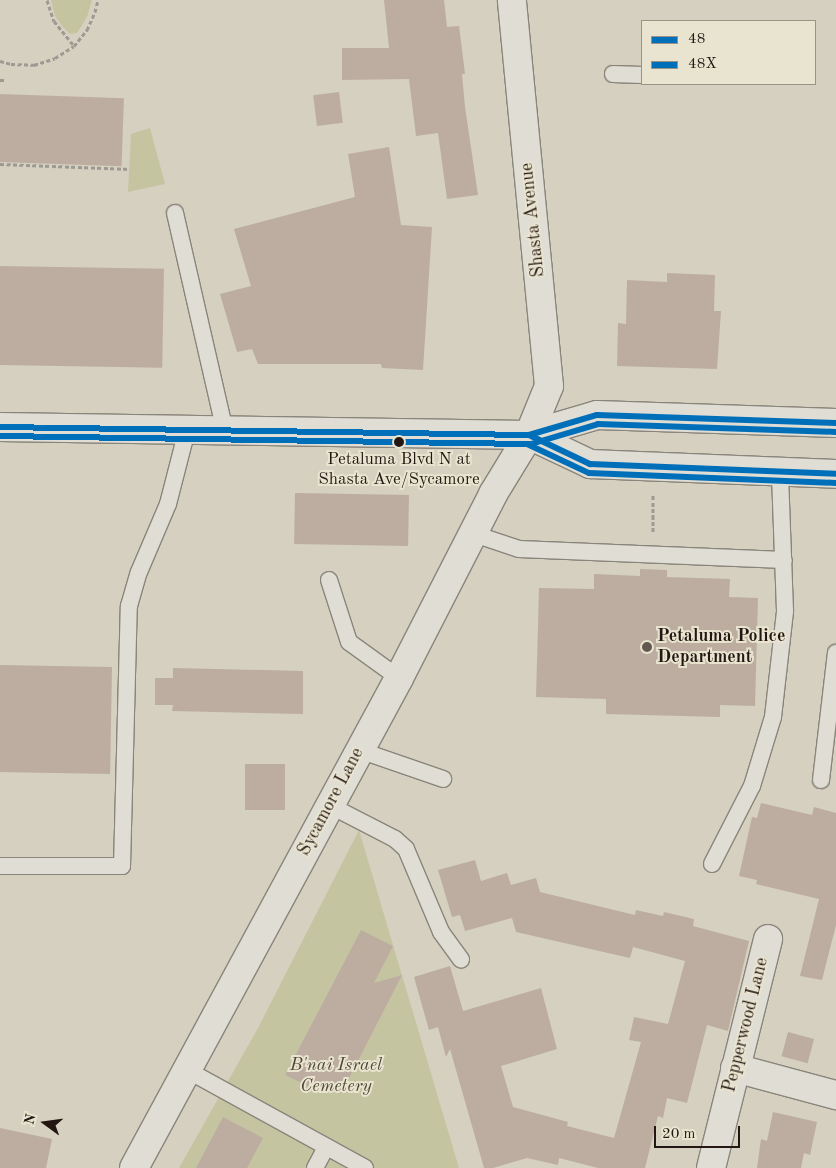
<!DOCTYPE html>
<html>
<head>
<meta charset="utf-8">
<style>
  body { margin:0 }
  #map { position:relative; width:836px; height:1168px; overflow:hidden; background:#d5d0bf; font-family:"Old Standard TT",serif }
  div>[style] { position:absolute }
  .green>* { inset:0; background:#c5c4a1 }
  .building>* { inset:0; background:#bdada1; transform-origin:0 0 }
  .path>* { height:3px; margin-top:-1.5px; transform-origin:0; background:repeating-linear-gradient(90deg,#9d9a93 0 4px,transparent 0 6.5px) }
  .roads { filter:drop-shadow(1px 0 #89857b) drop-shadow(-1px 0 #89857b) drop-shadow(0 1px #89857b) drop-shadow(0 -1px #89857b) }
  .service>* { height:16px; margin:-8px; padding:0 8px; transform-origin:8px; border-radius:8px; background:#dfddd4 }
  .minor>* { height:28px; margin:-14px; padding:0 14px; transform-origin:14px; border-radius:14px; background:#dfddd4 }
  .secondary>* { height:28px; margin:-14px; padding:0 14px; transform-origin:14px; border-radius:14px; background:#dfddd4 }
  .bus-1>* { height:6px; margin:-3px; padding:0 3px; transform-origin:3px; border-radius:3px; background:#006fba }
  .bus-2>* { height:6px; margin:-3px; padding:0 3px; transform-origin:3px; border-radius:3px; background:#006fba }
  .dots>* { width:14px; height:14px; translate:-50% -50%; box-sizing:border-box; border:2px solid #e9e4d0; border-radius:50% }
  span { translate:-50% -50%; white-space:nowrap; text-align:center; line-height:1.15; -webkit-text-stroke:4px #e9e4d0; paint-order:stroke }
  .bus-label { font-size:17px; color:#241713 }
  .street-label { font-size:18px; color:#241713 }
  .poi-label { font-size:18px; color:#241713; font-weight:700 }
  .left { translate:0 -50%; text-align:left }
  .park-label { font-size:18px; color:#504836; font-style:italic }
  .legend { position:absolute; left:641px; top:20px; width:175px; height:65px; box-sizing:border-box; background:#e9e4d0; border:1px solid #9a9284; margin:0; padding:6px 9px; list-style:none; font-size:15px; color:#241713 }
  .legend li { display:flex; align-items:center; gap:10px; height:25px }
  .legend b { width:25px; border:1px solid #9a9284 }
  .north { position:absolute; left:20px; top:1098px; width:50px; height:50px; -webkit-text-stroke:4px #e9e4d0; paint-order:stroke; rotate:284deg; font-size:14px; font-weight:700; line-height:20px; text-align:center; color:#241713 }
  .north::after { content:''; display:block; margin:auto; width:18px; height:22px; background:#241713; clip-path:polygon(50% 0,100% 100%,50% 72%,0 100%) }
  .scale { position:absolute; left:654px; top:1126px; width:86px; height:22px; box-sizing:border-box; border:2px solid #241713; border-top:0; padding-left:6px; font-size:15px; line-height:18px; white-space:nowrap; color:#241713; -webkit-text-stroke:4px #e9e4d0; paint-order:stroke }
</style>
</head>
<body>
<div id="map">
  <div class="green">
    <i style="clip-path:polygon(51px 0,92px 0,87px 17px,77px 33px,70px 34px,62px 26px,55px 16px)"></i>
    <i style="clip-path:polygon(150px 128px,165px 184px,128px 192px,131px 134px)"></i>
    <i style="clip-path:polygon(359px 830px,459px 1168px,179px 1168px,258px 1028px)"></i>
  </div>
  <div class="building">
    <i style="clip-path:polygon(384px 0,444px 0,447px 27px,459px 26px,465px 74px,462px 74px,465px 107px,478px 195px,447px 199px,438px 133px,416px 136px,409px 79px,342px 80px,342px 48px,389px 48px)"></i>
    <i style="left:339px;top:92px;width:31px;height:26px;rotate:83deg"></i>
    <i style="left:0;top:94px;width:124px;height:68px;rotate:2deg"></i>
    <i style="clip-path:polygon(389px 147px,401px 225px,432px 227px,423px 370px,382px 368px,381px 364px,258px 364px,252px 349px,237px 352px,220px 294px,251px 286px,234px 229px,355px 197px,348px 154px)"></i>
    <i style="left:0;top:266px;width:164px;height:99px;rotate:1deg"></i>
    <i style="clip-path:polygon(667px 273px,715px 275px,714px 311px,721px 311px,717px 369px,617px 366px,618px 323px,626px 324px,627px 280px,667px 282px)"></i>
    <i style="left:295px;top:493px;width:114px;height:51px;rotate:1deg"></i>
    <i style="clip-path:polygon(640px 569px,667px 570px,667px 577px,730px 579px,729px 597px,758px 598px,755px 706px,720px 705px,720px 717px,606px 714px,606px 699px,536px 697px,539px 588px,594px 589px,594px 574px,640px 576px)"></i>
    <i style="left:0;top:665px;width:112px;height:107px;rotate:1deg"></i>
    <i style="clip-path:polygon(173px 668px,303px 671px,303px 714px,172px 711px,173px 705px,155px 705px,155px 678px,173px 678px)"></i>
    <i style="left:245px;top:764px;width:40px;height:46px"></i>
    <i style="clip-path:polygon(761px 803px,812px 815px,814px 807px,836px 813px,836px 925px,822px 980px,800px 976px,819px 899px,756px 884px,757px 880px,739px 876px,752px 817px,757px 818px)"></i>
    <i style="clip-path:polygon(475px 860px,481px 881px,507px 873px,511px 885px,536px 878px,540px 892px,635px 915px,636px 910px,663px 916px,664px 912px,694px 919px,693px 926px,749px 941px,728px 1031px,707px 1025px,687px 1103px,667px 1098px,663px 1118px,658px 1116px,645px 1168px,598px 1168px,559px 1158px,558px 1165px,527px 1158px,493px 1168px,484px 1168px,450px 1049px,446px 1057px,438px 1027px,429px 1030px,414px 977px,450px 966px,463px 1011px,541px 988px,557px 1049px,501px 1066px,513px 1107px,568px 1122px,567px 1126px,614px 1138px,641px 1042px,629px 1040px,634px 1017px,668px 1024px,685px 961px,633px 947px,630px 958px,516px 932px,512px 918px,465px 931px,460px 915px,452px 917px,438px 870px)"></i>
    <i style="clip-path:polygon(361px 930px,393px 946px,374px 983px,402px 975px,341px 1094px,321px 1084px,318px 1091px,285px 1075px)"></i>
    <i style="left:788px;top:1032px;width:27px;height:25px;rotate:15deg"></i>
    <i style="clip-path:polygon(773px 1112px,817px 1122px,810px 1155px,804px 1153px,801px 1168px,757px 1168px,761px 1139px,767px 1141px)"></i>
    <i style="clip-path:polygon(223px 1117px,263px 1138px,247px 1168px,196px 1168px)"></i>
    <i style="clip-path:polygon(0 1128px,52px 1139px,46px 1168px,0 1168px)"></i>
  </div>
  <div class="path">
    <i style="left:47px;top:0;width:22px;rotate:72deg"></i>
    <i style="left:54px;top:21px;width:32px;rotate:51deg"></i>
    <i style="left:0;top:61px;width:11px;rotate:15deg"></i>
    <i style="left:11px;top:64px;width:23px;rotate:2deg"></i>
    <i style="left:34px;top:65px;width:22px;rotate:-18deg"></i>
    <i style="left:55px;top:58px;width:22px;rotate:-32deg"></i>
    <i style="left:74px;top:46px;width:21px;rotate:-51deg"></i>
    <i style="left:87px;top:30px;width:20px;rotate:-66deg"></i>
    <i style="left:95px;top:12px;width:12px;rotate:-76deg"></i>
    <i style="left:0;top:80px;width:5px"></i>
    <i style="left:0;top:164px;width:130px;rotate:2.2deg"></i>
    <i style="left:653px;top:532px;width:38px;rotate:-90deg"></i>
  </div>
  <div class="roads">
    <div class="service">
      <i style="left:613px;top:74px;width:29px;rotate:2deg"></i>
      <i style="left:175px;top:213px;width:224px;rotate:77.1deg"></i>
      <i style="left:474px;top:534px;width:47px;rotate:18.4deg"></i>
      <i style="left:519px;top:549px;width:265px;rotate:2.4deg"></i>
      <i style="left:329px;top:580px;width:65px;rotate:72.1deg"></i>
      <i style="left:349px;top:642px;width:62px;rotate:35.8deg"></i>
      <i style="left:359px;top:750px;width:89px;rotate:19deg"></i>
      <i style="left:821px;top:780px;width:128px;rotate:-83.3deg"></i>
      <i style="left:329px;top:805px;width:74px;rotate:27.3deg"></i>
      <i style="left:395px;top:839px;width:15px;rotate:42deg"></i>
      <i style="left:406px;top:849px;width:90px;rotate:67.1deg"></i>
      <i style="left:441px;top:932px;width:34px;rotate:54deg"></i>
      <i style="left:712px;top:864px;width:88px;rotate:-62.9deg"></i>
      <i style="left:752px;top:786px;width:72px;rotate:-73.1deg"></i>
      <i style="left:773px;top:717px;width:107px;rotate:-83.5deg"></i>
      <i style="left:785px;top:611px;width:139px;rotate:-92.1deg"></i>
      <i style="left:0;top:866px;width:122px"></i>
      <i style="left:122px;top:866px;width:260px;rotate:-88.5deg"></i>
      <i style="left:129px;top:606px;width:35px;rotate:-74deg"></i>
      <i style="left:139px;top:572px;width:74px;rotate:-66.9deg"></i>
      <i style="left:168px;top:504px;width:76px;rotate:-75.6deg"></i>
      <i style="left:187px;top:1070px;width:203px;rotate:28.8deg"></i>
      <i style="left:315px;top:1168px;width:24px;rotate:-62deg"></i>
    </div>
    <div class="minor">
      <i style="left:735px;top:1068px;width:105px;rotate:15deg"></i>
      <i style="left:134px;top:1168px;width:557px;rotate:-61.59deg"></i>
      <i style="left:399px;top:678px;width:207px;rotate:-62.9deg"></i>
      <i style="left:493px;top:494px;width:69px;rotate:-58.6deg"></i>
      <i style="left:529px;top:435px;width:53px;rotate:-67.8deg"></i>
      <i style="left:549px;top:386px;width:388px;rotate:-95.5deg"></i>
      <i style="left:711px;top:1168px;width:236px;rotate:-76deg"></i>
    </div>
    <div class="secondary">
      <i style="left:0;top:427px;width:529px;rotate:0.87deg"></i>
      <i style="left:529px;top:435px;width:71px;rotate:-16.4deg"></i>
      <i style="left:597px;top:415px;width:239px;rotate:1.9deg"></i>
      <i style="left:529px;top:435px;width:68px;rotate:25.4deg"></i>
      <i style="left:590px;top:464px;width:246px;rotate:2.3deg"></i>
    </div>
  </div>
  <div class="bus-1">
    <i style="left:0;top:427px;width:529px;rotate:0.87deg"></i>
    <i style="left:529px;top:435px;width:68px;rotate:25.4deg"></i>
    <i style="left:590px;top:464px;width:246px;rotate:2.3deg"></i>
    <i style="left:509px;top:435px;width:20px"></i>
    <i style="left:529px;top:435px;width:71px;rotate:-16.4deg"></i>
    <i style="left:597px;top:415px;width:239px;rotate:1.9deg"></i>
  </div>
  <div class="bus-2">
    <i style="left:0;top:436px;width:527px;rotate:0.87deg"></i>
    <i style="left:527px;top:444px;width:68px;rotate:25.1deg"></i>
    <i style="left:589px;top:473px;width:247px;rotate:2.3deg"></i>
    <i style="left:509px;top:444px;width:22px"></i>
    <i style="left:531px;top:444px;width:70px;rotate:-16.6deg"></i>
    <i style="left:598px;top:424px;width:238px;rotate:1.9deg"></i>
  </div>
  <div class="dots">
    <i style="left:399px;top:442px;background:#241713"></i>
    <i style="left:647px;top:647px;background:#62584f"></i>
  </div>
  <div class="bus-label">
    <span style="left:399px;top:470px">Petaluma Blvd N at<br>Shasta Ave/Sycamore</span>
  </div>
  <div class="street-label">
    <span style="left:533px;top:220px;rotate:-96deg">Shasta Avenue</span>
    <span style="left:331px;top:802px;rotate:-62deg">Sycamore Lane</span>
    <span style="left:746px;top:1025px;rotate:-76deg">Pepperwood Lane</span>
  </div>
  <div class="poi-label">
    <span class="left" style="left:657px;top:647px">Petaluma Police<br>Department</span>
  </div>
  <div class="park-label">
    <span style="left:336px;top:1076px">B'nai Israel<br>Cemetery</span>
  </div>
  <ul class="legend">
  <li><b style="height:6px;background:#006fba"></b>48</li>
  <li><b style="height:6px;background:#006fba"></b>48X</li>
  </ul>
  <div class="north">N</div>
  <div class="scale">20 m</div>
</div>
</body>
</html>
